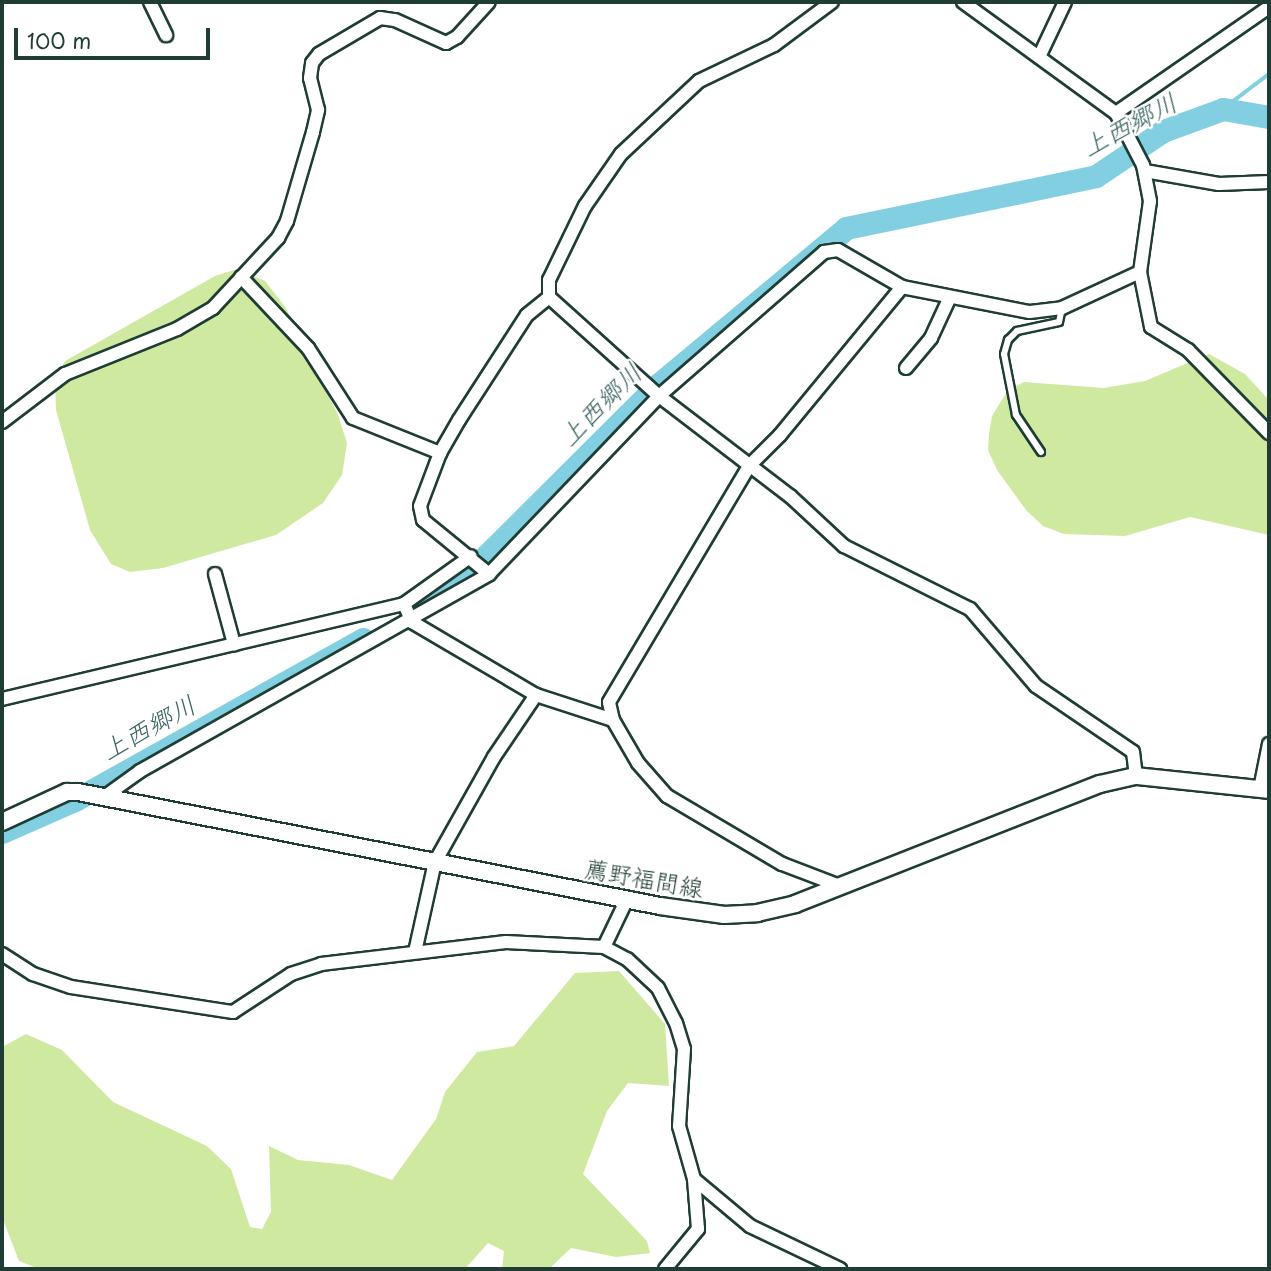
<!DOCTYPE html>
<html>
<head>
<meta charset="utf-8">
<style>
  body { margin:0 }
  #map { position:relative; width:1271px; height:1271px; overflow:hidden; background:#fff; font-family:"Playpen Sans","Klee One",sans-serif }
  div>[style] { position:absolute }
  .green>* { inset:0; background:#cfeaa0 }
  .stream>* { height:3.5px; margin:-1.75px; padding:0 1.75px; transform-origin:1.75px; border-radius:1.75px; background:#82cfe1 }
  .river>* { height:23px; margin:-11.5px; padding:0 11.5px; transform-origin:11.5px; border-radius:11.5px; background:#82cfe1 }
  .roads { filter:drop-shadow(2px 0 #1f3d34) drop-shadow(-2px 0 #1f3d34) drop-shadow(0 2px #1f3d34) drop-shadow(0 -2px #1f3d34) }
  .lane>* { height:6px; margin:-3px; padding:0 3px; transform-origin:3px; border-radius:3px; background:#fff }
  .street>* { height:12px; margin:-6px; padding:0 6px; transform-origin:6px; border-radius:6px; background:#fff }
  .secondary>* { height:16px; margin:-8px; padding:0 8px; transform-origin:8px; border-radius:8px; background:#fff }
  span { translate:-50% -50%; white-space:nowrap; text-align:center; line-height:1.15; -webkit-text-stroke:5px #fff; paint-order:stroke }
  .street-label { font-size:24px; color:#1f3d34 }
  .water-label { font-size:26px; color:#38625f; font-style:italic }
  .frame { position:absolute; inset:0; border:4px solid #1f3d34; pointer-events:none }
  .scale { position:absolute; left:14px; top:28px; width:196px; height:32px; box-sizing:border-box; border:4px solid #1f3d34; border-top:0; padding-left:9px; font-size:21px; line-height:24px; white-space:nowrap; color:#1f3d34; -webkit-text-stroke:5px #fff; paint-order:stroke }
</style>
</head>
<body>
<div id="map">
  <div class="green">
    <i style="clip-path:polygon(237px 269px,265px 281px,286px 308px,338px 415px,347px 443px,342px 475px,323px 503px,276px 535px,163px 568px,130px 572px,111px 564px,90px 530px,56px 410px,55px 381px,65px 361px,215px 276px)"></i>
    <i style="clip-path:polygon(1209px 354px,1245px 374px,1269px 400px,1269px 535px,1190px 517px,1125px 536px,1064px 534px,1043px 526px,1026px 510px,997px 470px,988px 450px,989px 434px,992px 416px,1008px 390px,1024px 382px,1104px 388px,1145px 381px)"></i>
    <i style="clip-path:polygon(619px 971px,665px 1024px,669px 1086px,628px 1083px,607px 1111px,583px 1174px,647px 1241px,650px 1253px,616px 1257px,571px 1248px,549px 1269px,502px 1269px,504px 1251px,488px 1243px,465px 1269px,39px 1269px,19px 1261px,2px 1217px,2px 1047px,26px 1034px,62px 1050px,113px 1102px,207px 1146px,231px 1169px,250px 1227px,262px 1229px,271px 1212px,269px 1146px,298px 1160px,349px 1165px,392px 1180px,436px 1119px,445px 1092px,477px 1052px,514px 1046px,575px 973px)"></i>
  </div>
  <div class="stream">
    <i style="left:1223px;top:109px;width:58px;rotate:-37.3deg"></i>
  </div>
  <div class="river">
    <i style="left:411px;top:612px;width:66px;rotate:-33.2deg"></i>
    <i style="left:466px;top:576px;width:272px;rotate:-44.9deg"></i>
    <i style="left:659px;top:384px;width:244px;rotate:-39.8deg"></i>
    <i style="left:846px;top:228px;width:255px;rotate:-11.7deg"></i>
    <i style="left:1096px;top:176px;width:81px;rotate:-33.9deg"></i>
    <i style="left:1163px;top:131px;width:64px;rotate:-20.1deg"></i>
    <i style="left:1223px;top:109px;width:47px;rotate:9.9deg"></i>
    <i style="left:2px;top:832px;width:80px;rotate:-23.7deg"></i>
    <i style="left:75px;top:800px;width:330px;rotate:-29.2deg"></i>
  </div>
  <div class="roads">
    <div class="lane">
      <i style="left:1041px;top:452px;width:45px;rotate:-124deg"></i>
      <i style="left:1016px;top:415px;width:62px;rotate:-101.1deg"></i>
      <i style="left:1004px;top:354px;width:15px;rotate:-74deg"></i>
      <i style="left:1008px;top:340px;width:13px;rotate:-45deg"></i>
      <i style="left:1017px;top:331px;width:43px;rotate:-12.1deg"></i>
      <i style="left:1059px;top:322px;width:14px;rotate:-78deg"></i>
    </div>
    <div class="street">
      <i style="left:150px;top:2px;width:37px;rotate:64deg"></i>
      <i style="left:963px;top:2px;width:189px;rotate:36deg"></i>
      <i style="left:1116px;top:113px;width:59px;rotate:62.6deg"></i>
      <i style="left:1143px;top:165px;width:37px;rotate:79deg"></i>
      <i style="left:1150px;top:201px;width:72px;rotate:98deg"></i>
      <i style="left:1140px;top:272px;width:56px;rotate:78.7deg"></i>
      <i style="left:1151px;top:327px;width:44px;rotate:31.9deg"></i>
      <i style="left:1188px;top:350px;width:116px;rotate:45.7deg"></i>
      <i style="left:1039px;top:57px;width:61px;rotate:-64.7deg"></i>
      <i style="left:1116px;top:113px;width:186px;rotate:-34.7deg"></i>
      <i style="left:1145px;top:171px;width:75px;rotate:10deg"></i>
      <i style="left:1219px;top:184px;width:50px;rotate:-2.3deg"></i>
      <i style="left:241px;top:277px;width:98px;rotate:46.7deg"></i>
      <i style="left:308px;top:348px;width:83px;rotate:57.3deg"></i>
      <i style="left:353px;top:418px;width:94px;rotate:21.9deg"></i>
      <i style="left:549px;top:297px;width:148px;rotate:42deg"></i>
      <i style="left:659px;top:396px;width:165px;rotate:37.4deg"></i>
      <i style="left:790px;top:496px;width:74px;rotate:42.8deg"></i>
      <i style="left:844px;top:546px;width:141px;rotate:26.6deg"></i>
      <i style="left:970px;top:609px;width:101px;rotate:49.4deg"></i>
      <i style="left:1036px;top:686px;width:117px;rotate:34.2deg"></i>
      <i style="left:1133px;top:752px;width:24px;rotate:83deg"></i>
      <i style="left:549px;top:297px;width:17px;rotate:-90deg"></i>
      <i style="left:549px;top:280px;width:82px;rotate:-64.1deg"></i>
      <i style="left:585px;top:206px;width:63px;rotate:-55.3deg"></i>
      <i style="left:621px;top:154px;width:107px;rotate:-43.1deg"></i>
      <i style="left:699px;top:81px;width:83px;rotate:-25.6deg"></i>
      <i style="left:774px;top:45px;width:72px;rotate:-36.6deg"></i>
      <i style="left:906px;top:368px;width:39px;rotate:-50deg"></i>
      <i style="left:931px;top:338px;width:43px;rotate:-65.2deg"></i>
      <i style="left:2px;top:422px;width:79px;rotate:-37.3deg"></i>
      <i style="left:65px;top:374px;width:121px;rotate:-21.9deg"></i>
      <i style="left:177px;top:329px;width:42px;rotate:-30.3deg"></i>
      <i style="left:213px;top:308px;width:96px;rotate:-47.1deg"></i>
      <i style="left:278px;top:238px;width:19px;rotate:-62deg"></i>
      <i style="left:287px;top:221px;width:93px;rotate:-73.7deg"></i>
      <i style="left:313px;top:132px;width:23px;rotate:-77deg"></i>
      <i style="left:318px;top:110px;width:33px;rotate:-104deg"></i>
      <i style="left:310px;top:78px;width:15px;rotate:-82deg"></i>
      <i style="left:312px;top:63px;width:11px;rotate:-52deg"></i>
      <i style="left:319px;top:54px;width:71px;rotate:-30.5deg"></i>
      <i style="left:380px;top:18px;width:15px;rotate:8deg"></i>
      <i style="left:395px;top:20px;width:56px;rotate:24.3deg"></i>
      <i style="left:446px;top:43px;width:13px;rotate:-29deg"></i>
      <i style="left:457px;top:37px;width:47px;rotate:-47.6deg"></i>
      <i style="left:215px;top:574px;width:73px;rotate:74.8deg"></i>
      <i style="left:489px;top:574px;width:85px;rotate:-140.7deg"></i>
      <i style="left:423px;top:520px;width:14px;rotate:-102deg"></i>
      <i style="left:420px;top:506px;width:57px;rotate:-69.3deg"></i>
      <i style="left:440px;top:453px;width:38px;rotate:-60deg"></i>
      <i style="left:459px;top:420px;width:125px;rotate:-57.1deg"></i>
      <i style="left:527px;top:315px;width:28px;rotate:-39deg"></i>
      <i style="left:404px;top:604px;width:20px;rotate:66deg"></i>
      <i style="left:412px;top:622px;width:144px;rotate:30.5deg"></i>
      <i style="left:536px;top:695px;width:81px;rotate:18deg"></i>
      <i style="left:2px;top:699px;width:413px;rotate:-13.3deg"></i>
      <i style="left:404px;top:604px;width:82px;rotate:-35.6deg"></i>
      <i style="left:1260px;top:789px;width:46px;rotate:-78.7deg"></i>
      <i style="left:104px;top:797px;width:44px;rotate:-35.8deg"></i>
      <i style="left:140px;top:771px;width:401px;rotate:-29.4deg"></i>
      <i style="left:489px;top:574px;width:246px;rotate:-46.3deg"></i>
      <i style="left:659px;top:396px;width:219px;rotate:-41.1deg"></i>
      <i style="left:824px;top:252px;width:14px;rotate:-8deg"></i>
      <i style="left:838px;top:250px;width:74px;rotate:30deg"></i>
      <i style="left:902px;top:287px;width:130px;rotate:11.1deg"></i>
      <i style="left:1030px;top:312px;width:32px;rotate:-7deg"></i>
      <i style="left:1062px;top:308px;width:86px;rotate:-24.8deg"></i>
      <i style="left:840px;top:886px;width:62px;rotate:-159.2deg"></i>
      <i style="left:782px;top:864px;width:134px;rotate:-149.4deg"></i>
      <i style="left:667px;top:796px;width:44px;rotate:-131.3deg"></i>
      <i style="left:638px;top:763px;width:50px;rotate:-120.2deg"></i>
      <i style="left:613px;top:720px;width:18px;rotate:-103deg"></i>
      <i style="left:609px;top:702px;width:274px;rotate:-59.3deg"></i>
      <i style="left:749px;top:466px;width:44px;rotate:-45deg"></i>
      <i style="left:780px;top:435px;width:192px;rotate:-50.5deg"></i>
      <i style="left:604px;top:947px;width:53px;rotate:-64.4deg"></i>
      <i style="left:415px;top:952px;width:92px;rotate:-77.5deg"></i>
      <i style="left:435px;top:862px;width:120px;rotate:-60.7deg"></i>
      <i style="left:494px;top:757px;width:75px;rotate:-55.9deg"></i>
      <i style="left:2px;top:954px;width:37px;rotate:33deg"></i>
      <i style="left:33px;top:974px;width:40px;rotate:18.9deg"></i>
      <i style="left:71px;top:987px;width:164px;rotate:8.8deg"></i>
      <i style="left:233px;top:1012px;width:69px;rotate:-33.2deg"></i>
      <i style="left:291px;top:974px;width:32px;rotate:-18deg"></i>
      <i style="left:321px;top:964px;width:186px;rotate:-6.8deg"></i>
      <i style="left:506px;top:942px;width:98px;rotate:2.9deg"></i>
      <i style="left:604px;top:947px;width:26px;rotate:28deg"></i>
      <i style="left:627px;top:959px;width:42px;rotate:43.1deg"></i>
      <i style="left:658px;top:988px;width:39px;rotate:63deg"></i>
      <i style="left:676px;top:1023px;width:27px;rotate:73deg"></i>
      <i style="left:684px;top:1049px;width:77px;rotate:93.7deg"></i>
      <i style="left:679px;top:1126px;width:55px;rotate:74.2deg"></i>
      <i style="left:694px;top:1179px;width:73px;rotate:40deg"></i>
      <i style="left:750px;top:1226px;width:100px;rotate:25.5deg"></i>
      <i style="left:665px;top:1269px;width:52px;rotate:-50.5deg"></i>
      <i style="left:698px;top:1229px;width:50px;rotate:-94.6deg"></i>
    </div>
    <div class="secondary">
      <i style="left:2px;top:822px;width:72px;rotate:-24.8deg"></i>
      <i style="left:67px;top:792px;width:11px"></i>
      <i style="left:78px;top:792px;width:593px;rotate:11.08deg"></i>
      <i style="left:660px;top:906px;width:65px;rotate:8deg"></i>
      <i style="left:724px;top:915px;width:33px;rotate:-3deg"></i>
      <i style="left:757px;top:913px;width:39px;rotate:-13deg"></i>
      <i style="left:795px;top:904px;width:328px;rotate:-21.5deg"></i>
      <i style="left:1100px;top:784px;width:37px;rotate:-13deg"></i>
      <i style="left:1136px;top:776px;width:134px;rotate:6deg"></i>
    </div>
  </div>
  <div class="street-label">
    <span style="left:644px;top:878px;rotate:10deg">薦野福間線</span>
  </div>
  <div class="water-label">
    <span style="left:1129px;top:124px;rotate:-28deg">上西郷川</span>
    <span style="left:600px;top:404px;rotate:-45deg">上西郷川</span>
    <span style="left:148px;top:727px;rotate:-29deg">上西郷川</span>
  </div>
  <div class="frame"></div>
  <div class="scale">100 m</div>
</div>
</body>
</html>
